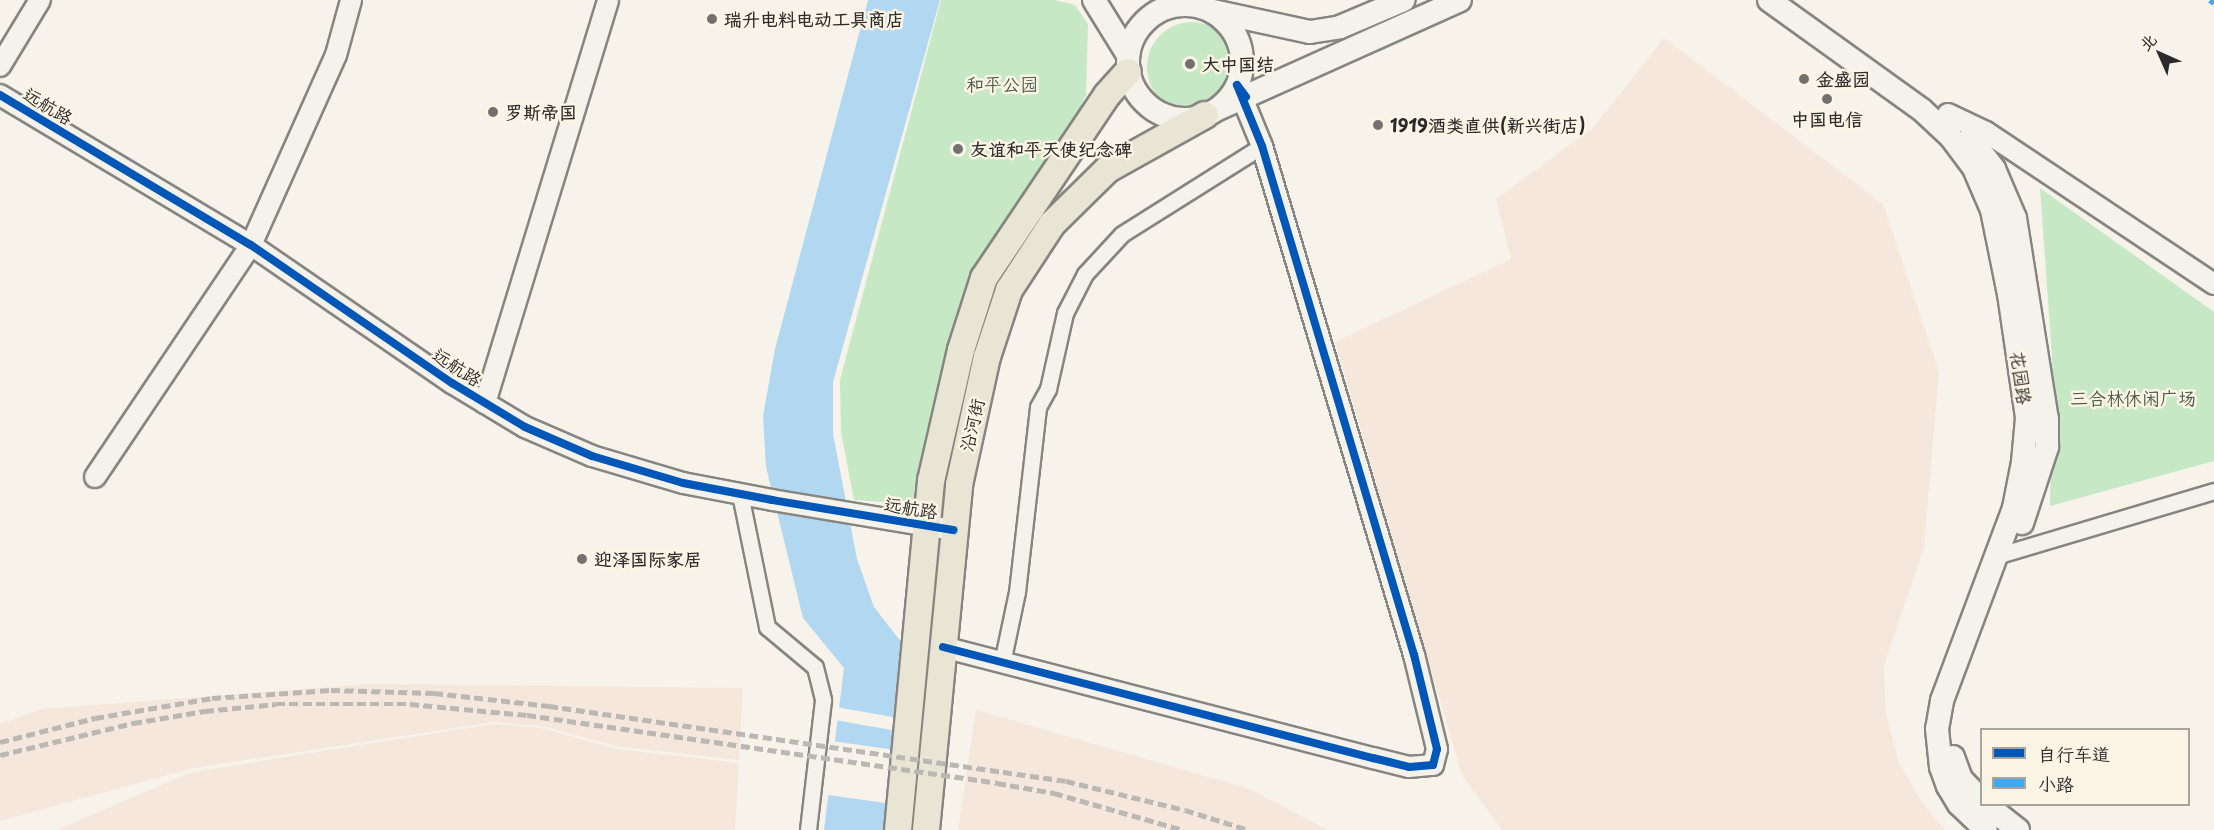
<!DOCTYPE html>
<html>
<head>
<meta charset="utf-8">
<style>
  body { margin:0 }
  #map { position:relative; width:2214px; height:830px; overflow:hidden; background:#f7f3ea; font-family:"Playpen Sans","LXGW WenKai TC",sans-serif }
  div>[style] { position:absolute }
  .built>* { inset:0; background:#f5e7db }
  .green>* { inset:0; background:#c7e8c5 }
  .round { border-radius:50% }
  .water>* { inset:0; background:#b1d8f0 }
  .pier>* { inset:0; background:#f7f3ea; transform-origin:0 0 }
  .roads { filter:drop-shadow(2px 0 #878581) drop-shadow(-2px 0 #878581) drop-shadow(0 2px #878581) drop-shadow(0 -2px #878581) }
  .minor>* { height:15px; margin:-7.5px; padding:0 7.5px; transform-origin:7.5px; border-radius:7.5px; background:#f5f2ec }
  .tertiary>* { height:20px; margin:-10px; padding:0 10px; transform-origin:10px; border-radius:10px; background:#f5f2ec }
  .secondary>* { height:22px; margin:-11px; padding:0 11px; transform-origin:11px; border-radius:11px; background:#f5f2ec }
  .secondary>.ring { margin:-11px; padding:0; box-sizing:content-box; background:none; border:22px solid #f5f2ec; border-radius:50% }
  .primary>* { height:26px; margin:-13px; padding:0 13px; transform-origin:13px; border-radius:13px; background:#e9e5d5 }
  .rail>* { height:4.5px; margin-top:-2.25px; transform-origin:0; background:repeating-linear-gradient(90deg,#bbb8b4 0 9px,transparent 0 13.5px) }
  .quiet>* { height:6px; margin-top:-3px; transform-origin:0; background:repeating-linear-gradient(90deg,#3fa9f5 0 12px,transparent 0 18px) }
  .cycleway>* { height:8px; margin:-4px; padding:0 4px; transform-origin:4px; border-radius:4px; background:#0057b8 }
  .dots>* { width:16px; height:16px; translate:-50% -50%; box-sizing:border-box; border:3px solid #fcf5e5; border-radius:50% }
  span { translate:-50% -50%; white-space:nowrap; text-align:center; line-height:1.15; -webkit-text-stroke:5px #fcf5e5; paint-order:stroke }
  .poi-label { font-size:18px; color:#2b2b2b; font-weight:700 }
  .left { translate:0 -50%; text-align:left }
  .park-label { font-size:18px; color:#48584a }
  .street-label { font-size:18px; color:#2b2b2b }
  .legend { position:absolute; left:1980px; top:728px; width:210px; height:78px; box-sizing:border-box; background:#fcf5e5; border:2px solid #a8a49b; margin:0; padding:8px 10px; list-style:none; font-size:18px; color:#2b2b2b }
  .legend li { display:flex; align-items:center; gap:12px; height:30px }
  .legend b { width:30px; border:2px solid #a8a49b }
  .north { position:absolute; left:2130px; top:24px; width:60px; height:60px; -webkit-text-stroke:4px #fcf5e5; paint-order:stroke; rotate:315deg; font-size:16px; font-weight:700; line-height:24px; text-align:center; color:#2b2b2b }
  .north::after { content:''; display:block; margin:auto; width:21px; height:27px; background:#2b2b2b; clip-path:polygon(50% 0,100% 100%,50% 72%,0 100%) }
</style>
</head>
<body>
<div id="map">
  <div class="built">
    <i style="clip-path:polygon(1664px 38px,1883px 204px,1939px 372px,1924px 547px,1884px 665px,1886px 714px,1899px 763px,1923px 804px,1945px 830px,1502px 830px,1462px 775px,1335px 342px,1511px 259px,1496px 199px,1594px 127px)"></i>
    <i style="clip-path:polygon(369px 684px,743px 688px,739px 760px,616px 746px,542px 726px,493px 722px,193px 768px,0 821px,0 724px,42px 709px)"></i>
    <i style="clip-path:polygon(976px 710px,1250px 789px,1328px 830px,958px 830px)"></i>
    <i style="clip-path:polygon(493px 724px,541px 728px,617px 749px,739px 763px,735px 830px,56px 830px,192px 772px)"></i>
  </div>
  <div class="green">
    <i style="clip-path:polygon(941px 0,1055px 0,1075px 5px,1088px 24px,1086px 95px,1067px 136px,997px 242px,923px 505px,854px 500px,841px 432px,840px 380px)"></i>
    <i class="round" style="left:1147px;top:22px;width:90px;height:90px"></i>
    <i style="clip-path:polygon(2040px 188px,2214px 312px,2214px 461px,2050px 506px,2052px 356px)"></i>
  </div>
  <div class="water">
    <i style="clip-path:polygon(868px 0,940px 0,833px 382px,833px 434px,857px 559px,874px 607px,909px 652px,888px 830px,824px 830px,844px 668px,803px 618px,766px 467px,763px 416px,775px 349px)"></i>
  </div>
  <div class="pier">
    <i style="left:836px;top:707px;width:70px;height:13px;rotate:10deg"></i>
    <i style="left:832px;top:741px;width:71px;height:54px;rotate:8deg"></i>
  </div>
  <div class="roads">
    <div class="minor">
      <i style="left:740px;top:494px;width:136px;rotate:78.5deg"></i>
      <i style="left:767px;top:627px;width:62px;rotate:39.8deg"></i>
      <i style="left:815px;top:667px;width:34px;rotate:76deg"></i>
      <i style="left:823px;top:700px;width:131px;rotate:96.6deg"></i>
      <i style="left:1996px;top:556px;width:227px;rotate:-16.6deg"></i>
      <i style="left:1002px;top:663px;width:73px;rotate:-78.1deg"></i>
      <i style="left:1017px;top:592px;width:186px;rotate:-83.5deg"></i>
      <i style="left:1038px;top:407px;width:21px;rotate:-61deg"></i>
      <i style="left:1048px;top:389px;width:78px;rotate:-77.4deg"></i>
      <i style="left:1065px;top:313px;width:44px;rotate:-62.9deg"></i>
      <i style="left:1085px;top:274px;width:54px;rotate:-47.2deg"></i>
      <i style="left:1122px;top:234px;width:165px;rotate:-32.2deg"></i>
    </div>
    <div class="tertiary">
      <i style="left:0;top:66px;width:77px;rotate:-58.8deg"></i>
      <i style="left:0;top:95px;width:292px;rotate:30.9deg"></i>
      <i style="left:251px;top:245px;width:244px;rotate:34.5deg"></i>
      <i style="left:452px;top:383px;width:85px;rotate:31.1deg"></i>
      <i style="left:525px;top:427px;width:73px;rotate:23.4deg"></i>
      <i style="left:592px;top:456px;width:95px;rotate:16.5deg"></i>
      <i style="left:683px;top:483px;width:91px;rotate:10.8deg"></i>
      <i style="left:772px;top:500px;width:184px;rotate:9.4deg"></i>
      <i style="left:1948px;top:114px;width:42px;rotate:25.3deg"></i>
      <i style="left:1986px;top:132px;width:274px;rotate:33.7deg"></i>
      <i style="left:485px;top:403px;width:421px;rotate:-73deg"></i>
      <i style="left:95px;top:477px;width:280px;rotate:-56.1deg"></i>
      <i style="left:251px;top:245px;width:208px;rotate:-65.9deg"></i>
      <i style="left:336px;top:55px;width:57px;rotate:-74.7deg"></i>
      <i style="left:943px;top:647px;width:444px;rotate:14.5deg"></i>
      <i style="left:1373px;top:758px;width:37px;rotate:14deg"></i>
      <i style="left:1409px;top:767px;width:24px;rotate:-5deg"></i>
      <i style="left:1433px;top:765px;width:16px;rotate:-76deg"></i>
      <i style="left:1437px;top:749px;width:97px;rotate:-103.7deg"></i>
      <i style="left:1414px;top:655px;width:531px;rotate:-106.63deg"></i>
      <i style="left:1262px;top:146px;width:66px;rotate:-112.3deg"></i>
      <i style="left:1237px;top:85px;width:15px;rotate:53deg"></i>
    </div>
    <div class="secondary">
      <i style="left:1094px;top:0;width:65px;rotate:58.3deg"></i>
      <i style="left:1769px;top:0;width:188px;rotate:35.7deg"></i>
      <i style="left:1922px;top:110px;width:38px;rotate:43deg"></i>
      <i style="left:1950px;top:136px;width:38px;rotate:53deg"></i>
      <i style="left:1973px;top:166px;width:48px;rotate:66.6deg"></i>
      <i style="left:1992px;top:210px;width:86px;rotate:78.6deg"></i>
      <i style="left:2009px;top:294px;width:125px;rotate:81.7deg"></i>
      <i style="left:2027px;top:418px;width:44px;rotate:95.2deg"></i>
      <i style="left:2023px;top:462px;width:47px;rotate:101.1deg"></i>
      <i style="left:2014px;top:508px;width:206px;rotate:110.5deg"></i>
      <i style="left:1942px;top:701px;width:28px;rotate:100deg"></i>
      <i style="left:1937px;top:729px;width:38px;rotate:84deg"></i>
      <i style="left:1941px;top:767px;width:20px;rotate:70deg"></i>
      <i style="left:1948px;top:786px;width:21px;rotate:59deg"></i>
      <i style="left:1959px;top:804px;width:37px;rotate:44deg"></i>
      <i class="ring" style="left:1128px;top:5px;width:92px;height:92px"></i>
      <i style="left:1213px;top:11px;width:99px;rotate:12.2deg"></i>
      <i style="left:1310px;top:32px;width:30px;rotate:-9deg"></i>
      <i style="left:1340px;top:27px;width:69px;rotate:-22.9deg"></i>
      <i style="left:1220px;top:108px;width:263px;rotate:-24.2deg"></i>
      <i style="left:1970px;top:138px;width:39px;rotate:52deg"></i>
      <i style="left:1994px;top:169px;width:53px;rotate:66.8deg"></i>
      <i style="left:2015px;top:218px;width:204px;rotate:81deg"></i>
      <i style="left:2047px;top:419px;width:28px;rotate:90deg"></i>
      <i style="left:2047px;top:447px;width:80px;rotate:108.2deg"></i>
      <i style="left:1953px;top:757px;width:23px;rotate:70deg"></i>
      <i style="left:1961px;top:779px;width:30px;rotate:46deg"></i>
      <i style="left:1985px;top:804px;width:42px;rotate:38.2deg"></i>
    </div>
    <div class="primary">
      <i style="left:898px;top:830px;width:351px;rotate:-84.6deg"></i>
      <i style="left:931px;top:481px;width:134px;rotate:-77.1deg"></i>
      <i style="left:961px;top:350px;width:76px;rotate:-72.3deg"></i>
      <i style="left:984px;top:278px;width:220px;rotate:-56.1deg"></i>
      <i style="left:1107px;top:95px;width:31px;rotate:-48deg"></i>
      <i style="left:926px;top:830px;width:347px;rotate:-84.5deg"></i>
      <i style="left:959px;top:485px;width:131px;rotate:-77.7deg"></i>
      <i style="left:987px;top:357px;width:71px;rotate:-71.8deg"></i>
      <i style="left:1009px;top:290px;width:79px;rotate:-56.9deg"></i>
      <i style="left:1052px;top:224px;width:78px;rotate:-44.5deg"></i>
      <i style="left:1108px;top:169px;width:111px;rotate:-29.1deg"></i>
    </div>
  </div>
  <div class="rail">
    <i style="left:0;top:742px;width:98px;rotate:-14.2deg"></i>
    <i style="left:95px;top:718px;width:119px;rotate:-9.7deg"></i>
    <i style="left:212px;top:698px;width:119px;rotate:-3.8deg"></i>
    <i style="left:331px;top:690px;width:103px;rotate:1.7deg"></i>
    <i style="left:434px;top:693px;width:116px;rotate:6.4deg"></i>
    <i style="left:549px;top:706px;width:522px;rotate:8.25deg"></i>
    <i style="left:1066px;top:781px;width:122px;rotate:13.7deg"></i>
    <i style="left:1185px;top:810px;width:67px;rotate:17.4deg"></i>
    <i style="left:0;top:755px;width:137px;rotate:-13.5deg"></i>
    <i style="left:133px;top:723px;width:73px;rotate:-9.5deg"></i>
    <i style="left:205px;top:711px;width:71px;rotate:-5.6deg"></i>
    <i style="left:276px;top:704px;width:134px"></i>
    <i style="left:410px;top:704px;width:118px;rotate:5.4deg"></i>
    <i style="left:527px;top:715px;width:475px;rotate:8.2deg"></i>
    <i style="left:997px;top:783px;width:58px;rotate:10deg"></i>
    <i style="left:1054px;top:793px;width:134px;rotate:16deg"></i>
  </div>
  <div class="quiet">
    <i style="left:2210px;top:0;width:5px;rotate:37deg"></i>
  </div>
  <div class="cycleway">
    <i style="left:0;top:95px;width:292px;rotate:30.9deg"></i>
    <i style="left:251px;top:245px;width:244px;rotate:34.5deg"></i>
    <i style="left:452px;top:383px;width:85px;rotate:31.1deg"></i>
    <i style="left:525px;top:427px;width:73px;rotate:23.4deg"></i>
    <i style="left:592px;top:456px;width:95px;rotate:16.5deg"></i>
    <i style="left:683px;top:483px;width:91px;rotate:10.8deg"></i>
    <i style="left:772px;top:500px;width:184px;rotate:9.4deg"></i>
    <i style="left:943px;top:647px;width:444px;rotate:14.5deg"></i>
    <i style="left:1373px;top:758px;width:37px;rotate:14deg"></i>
    <i style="left:1409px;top:767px;width:24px;rotate:-5deg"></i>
    <i style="left:1433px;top:765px;width:16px;rotate:-76deg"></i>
    <i style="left:1437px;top:749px;width:97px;rotate:-103.7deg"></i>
    <i style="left:1414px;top:655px;width:531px;rotate:-106.63deg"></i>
    <i style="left:1262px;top:146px;width:66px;rotate:-112.3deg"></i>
    <i style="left:1237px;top:85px;width:15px;rotate:53deg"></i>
  </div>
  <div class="dots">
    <i style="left:712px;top:19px;background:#72716e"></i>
    <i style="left:1190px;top:64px;background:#72716e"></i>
    <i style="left:1804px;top:79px;background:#72716e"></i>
    <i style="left:1827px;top:99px;background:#72716e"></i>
    <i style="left:493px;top:112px;background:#72716e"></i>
    <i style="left:1378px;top:125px;background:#72716e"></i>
    <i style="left:958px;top:149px;background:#72716e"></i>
    <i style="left:582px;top:559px;background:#72716e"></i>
  </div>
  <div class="poi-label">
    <span class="left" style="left:724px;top:19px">瑞升电料电动工具商店</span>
    <span class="left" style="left:1202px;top:64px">大中国结</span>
    <span class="left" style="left:1816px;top:79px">金盛园</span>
    <span class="left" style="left:505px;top:112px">罗斯帝国</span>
    <span style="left:1827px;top:119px">中国电信</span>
    <span class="left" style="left:1390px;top:125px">1919酒类直供(新兴街店)</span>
    <span class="left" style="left:970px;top:149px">友谊和平天使纪念碑</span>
    <span class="left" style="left:594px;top:559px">迎泽国际家居</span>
  </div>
  <div class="park-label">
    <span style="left:1002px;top:84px">和平公园</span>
    <span style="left:2133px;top:398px">三合林休闲广场</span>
  </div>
  <div class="street-label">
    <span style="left:48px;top:106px;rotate:31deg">远航路</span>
    <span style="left:457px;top:367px;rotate:33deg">远航路</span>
    <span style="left:2021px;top:378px;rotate:82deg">花园路</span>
    <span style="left:972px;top:425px;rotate:-77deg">沿河街</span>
    <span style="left:911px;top:508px;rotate:9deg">远航路</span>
  </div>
  <ul class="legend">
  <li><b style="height:8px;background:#0057b8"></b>自行车道</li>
  <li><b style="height:8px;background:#3fa9f5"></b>小路</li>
  </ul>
  <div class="north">北</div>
</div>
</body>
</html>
